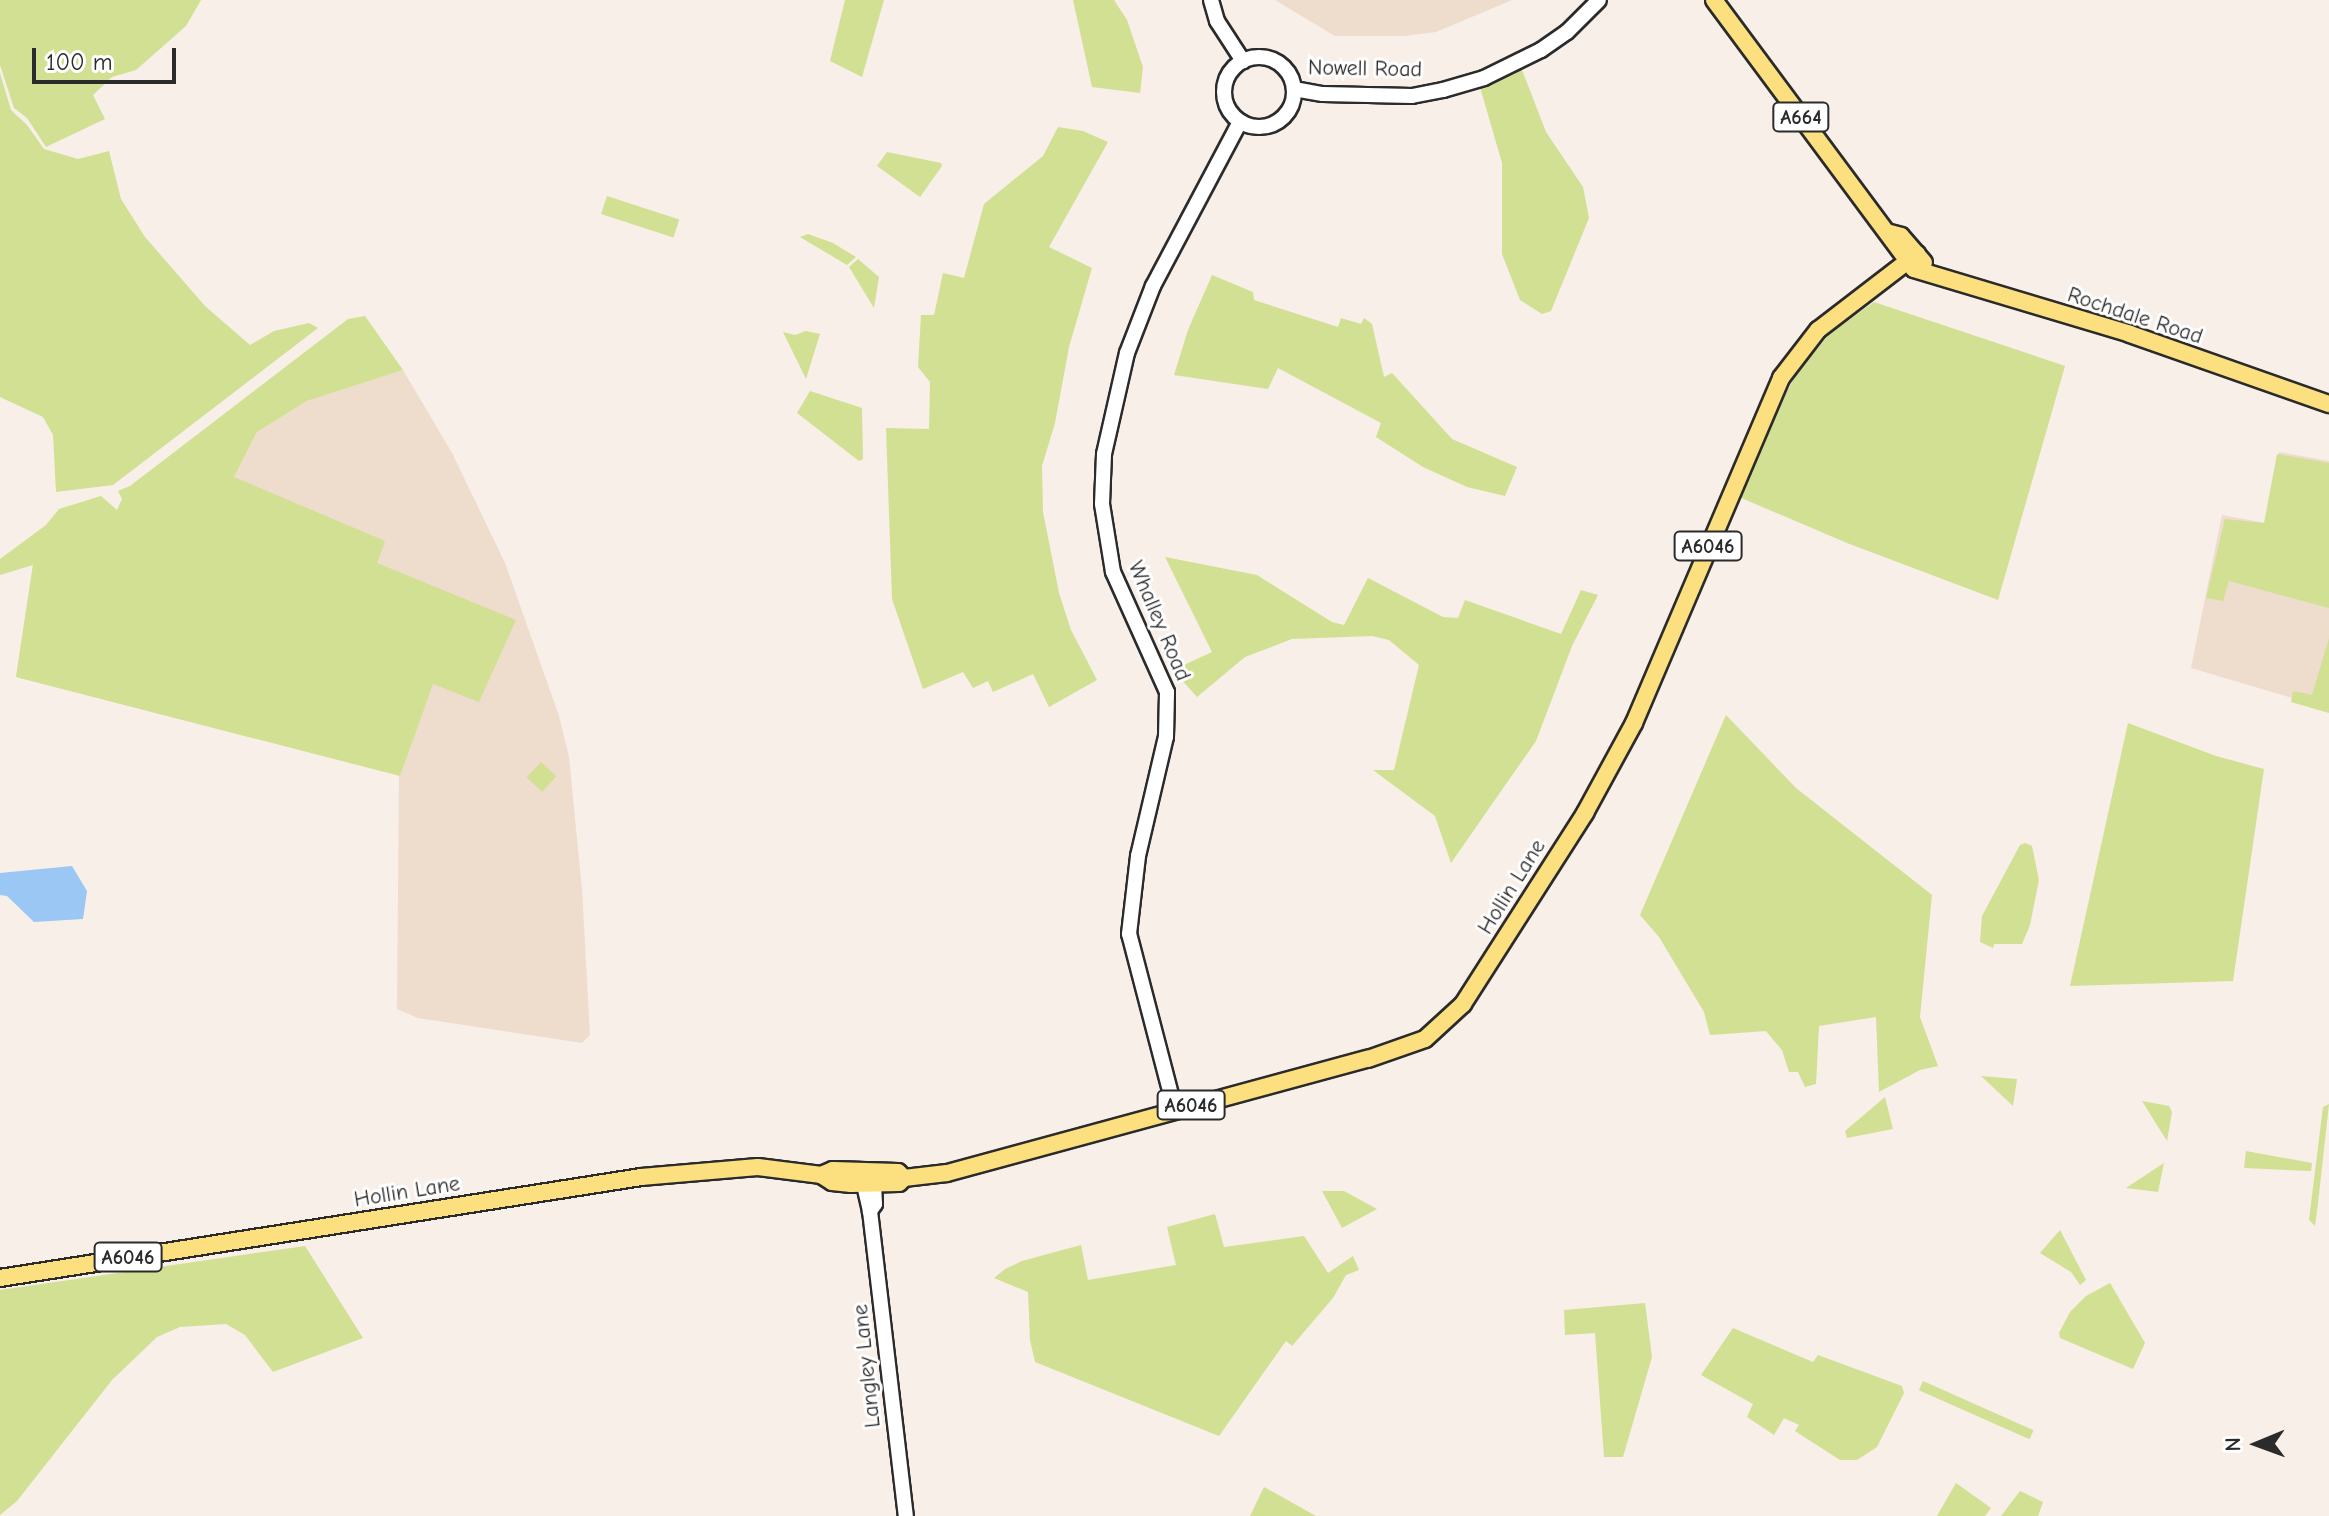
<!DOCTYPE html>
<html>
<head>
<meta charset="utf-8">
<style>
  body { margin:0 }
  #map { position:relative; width:2329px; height:1516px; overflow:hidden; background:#f7efe8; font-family:"Comic Neue",sans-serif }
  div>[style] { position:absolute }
  .built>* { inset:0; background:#eedccc }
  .green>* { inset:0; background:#d1e093; transform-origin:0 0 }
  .water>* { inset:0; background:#9ac7f4 }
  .roads { filter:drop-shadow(2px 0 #2b2b2b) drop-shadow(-2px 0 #2b2b2b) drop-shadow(0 2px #2b2b2b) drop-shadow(0 -2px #2b2b2b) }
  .minor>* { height:14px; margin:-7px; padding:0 7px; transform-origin:7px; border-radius:7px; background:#fff }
  .minor>.ring { margin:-7px; padding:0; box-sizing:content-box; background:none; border:14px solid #fff; border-radius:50% }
  .major>* { height:16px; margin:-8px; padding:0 8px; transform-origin:8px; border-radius:8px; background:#fce080 }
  span { translate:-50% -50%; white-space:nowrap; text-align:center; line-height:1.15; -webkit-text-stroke:6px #fff; paint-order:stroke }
  .shield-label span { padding:2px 6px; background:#fff; border:2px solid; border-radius:6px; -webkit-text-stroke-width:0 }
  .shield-label { font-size:20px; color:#2b2b2b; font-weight:700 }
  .street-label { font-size:22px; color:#2b2b2b }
  .north { position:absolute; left:2217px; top:1404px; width:80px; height:80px; -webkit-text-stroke:6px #fff; paint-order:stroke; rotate:269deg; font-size:22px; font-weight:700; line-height:32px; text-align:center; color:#2b2b2b }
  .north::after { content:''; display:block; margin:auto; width:28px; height:36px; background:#2b2b2b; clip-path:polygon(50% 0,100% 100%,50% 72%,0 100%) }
  .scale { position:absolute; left:32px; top:48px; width:144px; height:36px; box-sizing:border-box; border:4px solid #2b2b2b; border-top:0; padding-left:10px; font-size:24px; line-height:28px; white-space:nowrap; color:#2b2b2b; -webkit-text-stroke:6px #fff; paint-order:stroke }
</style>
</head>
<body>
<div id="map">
  <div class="built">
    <i style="clip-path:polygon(1275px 0,1512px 0,1436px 32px,1404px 36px,1335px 36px)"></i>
    <i style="clip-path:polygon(403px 370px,452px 453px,505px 563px,559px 716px,569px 757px,582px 890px,590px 1035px,582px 1043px,418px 1018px,397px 1009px,399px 775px,16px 677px,33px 564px,234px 477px,257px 432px,307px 401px)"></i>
    <i style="clip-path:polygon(2279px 452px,2329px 461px,2329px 709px,2191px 668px,2222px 515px,2265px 523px)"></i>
  </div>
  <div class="green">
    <i style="clip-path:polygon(0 0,201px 0,186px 26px,136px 70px,112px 77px,93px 95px,105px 119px,46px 147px,27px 118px,14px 108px,0 65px)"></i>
    <i style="clip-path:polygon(845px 0,884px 0,862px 77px,830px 61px)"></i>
    <i style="clip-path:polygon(1073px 0,1114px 0,1127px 20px,1143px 67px,1140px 93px,1092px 87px)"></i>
    <i style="clip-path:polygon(1519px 62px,1546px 132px,1583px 187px,1589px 218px,1551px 311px,1542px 314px,1520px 300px,1502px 254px,1502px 163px,1480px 87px)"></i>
    <i style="clip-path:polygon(0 73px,11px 110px,27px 125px,44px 149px,78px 159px,109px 151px,121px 199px,145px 237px,205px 306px,250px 345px,274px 331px,309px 323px,318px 328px,113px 485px,56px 492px,53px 435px,43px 417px,0 397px)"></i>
    <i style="clip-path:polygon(1058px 127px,1083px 131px,1108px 142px,1049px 247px,1092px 268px,1069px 347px,1055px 423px,1042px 466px,1043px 512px,1059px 593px,1071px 630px,1097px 680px,1049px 707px,1033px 674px,993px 692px,988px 681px,973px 688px,963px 672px,923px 689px,892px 599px,886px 428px,929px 429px,930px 382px,918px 367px,921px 315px,934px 315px,943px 273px,964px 278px,984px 204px,1043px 156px)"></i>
    <i style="clip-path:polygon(887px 152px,941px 163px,942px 166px,920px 197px,877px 166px)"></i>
    <i style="left:607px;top:196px;width:76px;height:19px;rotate:18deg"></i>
    <i style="clip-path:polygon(808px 234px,833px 243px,856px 257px,847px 265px,800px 237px)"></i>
    <i style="clip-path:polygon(858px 259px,879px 277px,874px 308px,849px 267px)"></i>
    <i style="clip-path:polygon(1212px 275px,1253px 292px,1254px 300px,1338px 327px,1341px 318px,1361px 324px,1364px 318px,1372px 324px,1384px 377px,1392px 373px,1452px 439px,1517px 467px,1505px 496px,1467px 487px,1423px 467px,1376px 437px,1381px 423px,1278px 368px,1268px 389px,1174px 375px,1188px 330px)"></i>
    <i style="clip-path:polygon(1874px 302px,2065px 366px,1998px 600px,1847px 543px,1739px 497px,1777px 409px,1796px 375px,1829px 334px)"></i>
    <i style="clip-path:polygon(365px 316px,403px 370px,307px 401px,257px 432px,234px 477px,385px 541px,377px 563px,516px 620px,479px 702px,433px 684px,400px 776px,16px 677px,33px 565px,0 575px,0 559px,46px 525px,59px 509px,101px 496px,117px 510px,122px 499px,118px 491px,130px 486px,348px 319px)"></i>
    <i style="clip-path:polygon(806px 331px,820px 334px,806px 379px,783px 332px,795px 335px)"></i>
    <i style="clip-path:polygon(810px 391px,862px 408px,863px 459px,859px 461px,797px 413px)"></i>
    <i style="clip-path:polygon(2277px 454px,2329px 463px,2329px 608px,2229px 581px,2223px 601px,2206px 598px,2225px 519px,2264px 523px)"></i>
    <i style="clip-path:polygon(1165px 557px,1257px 575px,1332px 622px,1344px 625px,1368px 578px,1443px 617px,1458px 618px,1465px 600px,1561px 634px,1581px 590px,1598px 595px,1572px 646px,1536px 741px,1451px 863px,1435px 816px,1373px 770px,1394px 770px,1419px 665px,1389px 640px,1372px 636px,1292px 639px,1245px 657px,1197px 697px,1173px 670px,1212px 652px)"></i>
    <i style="clip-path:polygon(2329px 638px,2329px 713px,2291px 702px,2293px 691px,2312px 695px)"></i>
    <i style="clip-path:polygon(1726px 715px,1796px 788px,1932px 895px,1920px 1017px,1938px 1066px,1920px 1070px,1879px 1092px,1876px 1017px,1819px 1026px,1816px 1084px,1805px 1087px,1798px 1072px,1789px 1072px,1782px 1050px,1766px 1031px,1710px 1035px,1704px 1012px,1659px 937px,1640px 915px)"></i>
    <i style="clip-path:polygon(2128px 723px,2216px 756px,2264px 769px,2233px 981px,2070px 986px)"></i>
    <i style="left:541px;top:762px;width:21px;height:21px;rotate:43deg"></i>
    <i style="clip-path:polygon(2025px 843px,2032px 846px,2039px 880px,2030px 925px,2022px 944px,1994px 944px,1993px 948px,1980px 942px,1982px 916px,2020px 845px)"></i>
    <i style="clip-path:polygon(1981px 1076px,2017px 1079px,2013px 1106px)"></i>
    <i style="clip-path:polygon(1885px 1097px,1893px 1129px,1847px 1138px,1845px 1131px)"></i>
    <i style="clip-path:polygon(2142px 1101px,2169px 1106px,2172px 1112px,2167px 1141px)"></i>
    <i style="clip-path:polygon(2329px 1104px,2318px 1203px,2315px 1226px,2309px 1220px,2323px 1107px)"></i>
    <i style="clip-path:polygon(2246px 1151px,2312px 1163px,2311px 1171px,2244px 1168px)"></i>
    <i style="clip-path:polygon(2164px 1163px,2158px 1192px,2126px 1188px)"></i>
    <i style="clip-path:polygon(1322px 1191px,1344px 1191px,1377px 1209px,1342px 1228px)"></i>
    <i style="clip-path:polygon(1215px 1214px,1224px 1247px,1304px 1236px,1328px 1273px,1353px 1256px,1359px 1270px,1346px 1275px,1333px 1298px,1292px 1346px,1286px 1341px,1219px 1436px,1035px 1362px,1030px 1340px,1028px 1292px,994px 1278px,1005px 1269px,1022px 1261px,1081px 1245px,1088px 1280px,1176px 1265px,1167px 1227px)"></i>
    <i style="clip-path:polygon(2060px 1230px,2086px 1280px,2080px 1285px,2071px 1272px,2040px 1253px)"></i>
    <i style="clip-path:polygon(305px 1246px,363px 1338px,273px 1372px,245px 1335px,226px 1324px,180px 1327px,157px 1337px,112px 1380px,17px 1501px,0 1515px,0 1290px)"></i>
    <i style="clip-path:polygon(2110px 1283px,2145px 1343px,2133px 1369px,2060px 1338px,2059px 1333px,2070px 1312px,2086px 1296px)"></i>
    <i style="clip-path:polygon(1645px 1303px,1652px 1357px,1623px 1457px,1604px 1457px,1595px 1333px,1565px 1335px,1564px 1310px)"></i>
    <i style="clip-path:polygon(1733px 1328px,1813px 1362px,1818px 1355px,1902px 1386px,1904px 1393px,1877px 1447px,1857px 1460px,1840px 1460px,1795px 1431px,1799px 1425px,1784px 1418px,1774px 1435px,1747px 1417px,1753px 1404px,1701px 1375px)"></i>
    <i style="left:1923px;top:1381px;width:121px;height:10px;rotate:24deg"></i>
    <i style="clip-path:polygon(1956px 1483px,1991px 1508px,1985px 1516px,1937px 1516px)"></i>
    <i style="clip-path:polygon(1264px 1487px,1316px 1516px,1250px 1516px)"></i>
    <i style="clip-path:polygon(2020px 1491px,2043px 1502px,2038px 1516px,2001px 1516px)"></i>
  </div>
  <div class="water">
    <i style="clip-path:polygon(72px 866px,87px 891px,83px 919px,34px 922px,7px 896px,0 895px,0 873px)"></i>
  </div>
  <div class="roads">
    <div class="minor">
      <i style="left:1211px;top:0;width:22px;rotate:74deg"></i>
      <i style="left:1217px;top:21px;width:48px;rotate:57deg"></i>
      <i class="ring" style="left:1224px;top:57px;width:56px;height:56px"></i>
      <i style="left:1294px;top:89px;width:29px;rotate:10deg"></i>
      <i style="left:1323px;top:94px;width:89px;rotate:1.3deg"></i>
      <i style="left:1412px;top:96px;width:32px;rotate:-11deg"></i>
      <i style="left:1443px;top:90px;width:43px;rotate:-16.3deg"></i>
      <i style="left:1484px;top:78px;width:64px;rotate:-26.2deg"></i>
      <i style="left:1541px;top:50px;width:32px;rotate:-35deg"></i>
      <i style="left:1567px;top:32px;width:45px;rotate:-45deg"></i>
      <i style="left:1175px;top:1110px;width:182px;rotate:-104.6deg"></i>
      <i style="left:1129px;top:934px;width:79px;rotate:-83.4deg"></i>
      <i style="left:1138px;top:856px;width:122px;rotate:-76.8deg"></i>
      <i style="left:1166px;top:737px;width:45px;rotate:-88.7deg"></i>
      <i style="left:1167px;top:692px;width:132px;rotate:-114.2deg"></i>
      <i style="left:1113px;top:572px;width:69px;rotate:-99.2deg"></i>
      <i style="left:1102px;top:504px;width:50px;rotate:-87.7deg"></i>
      <i style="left:1104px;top:454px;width:104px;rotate:-77.2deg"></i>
      <i style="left:1127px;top:353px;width:72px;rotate:-68.8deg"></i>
      <i style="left:1153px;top:286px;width:186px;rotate:-62.1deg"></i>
      <i style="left:869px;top:1173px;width:13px;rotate:67deg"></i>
      <i style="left:874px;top:1185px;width:19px;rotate:87deg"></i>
      <i style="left:875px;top:1204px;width:9px;rotate:126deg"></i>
      <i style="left:870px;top:1211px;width:28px;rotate:-103deg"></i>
      <i style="left:864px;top:1184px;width:12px;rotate:-66deg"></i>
      <i style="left:870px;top:1211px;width:307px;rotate:83.3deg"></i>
    </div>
    <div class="major">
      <i style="left:1714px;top:0;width:335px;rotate:53.4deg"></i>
      <i style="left:1914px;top:269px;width:226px;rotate:16.7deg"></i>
      <i style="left:2130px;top:334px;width:211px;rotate:19.4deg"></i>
      <i style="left:1890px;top:233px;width:11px;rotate:15deg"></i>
      <i style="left:1901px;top:236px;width:35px;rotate:49deg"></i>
      <i style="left:821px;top:1175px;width:13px;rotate:-23deg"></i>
      <i style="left:833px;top:1170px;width:65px;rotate:1.8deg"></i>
      <i style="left:898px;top:1172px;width:8px;rotate:45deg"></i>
      <i style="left:0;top:1278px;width:649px;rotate:-8.95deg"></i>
      <i style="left:641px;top:1177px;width:117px;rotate:-4.9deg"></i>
      <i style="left:758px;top:1167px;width:64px;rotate:7.2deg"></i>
      <i style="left:821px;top:1175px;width:13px;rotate:32deg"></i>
      <i style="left:832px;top:1182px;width:19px;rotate:6deg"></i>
      <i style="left:851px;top:1184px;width:48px;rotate:-1.2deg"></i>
      <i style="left:899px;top:1183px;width:7px;rotate:-45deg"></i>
      <i style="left:904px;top:1178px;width:43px;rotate:-6.6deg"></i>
      <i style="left:947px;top:1173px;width:436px;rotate:-15.2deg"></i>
      <i style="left:1368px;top:1059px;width:60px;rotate:-19.3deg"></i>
      <i style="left:1425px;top:1039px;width:52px;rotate:-42.6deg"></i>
      <i style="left:1463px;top:1004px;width:227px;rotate:-57.4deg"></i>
      <i style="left:1585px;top:813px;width:102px;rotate:-61.4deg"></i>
      <i style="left:1634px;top:723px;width:375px;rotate:-66.9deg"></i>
      <i style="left:1781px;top:378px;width:61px;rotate:-52.4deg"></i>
      <i style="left:1818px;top:330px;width:125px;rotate:-37.5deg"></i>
    </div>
  </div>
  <div class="shield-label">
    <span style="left:1801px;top:117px">A664</span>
    <span style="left:1708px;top:546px">A6046</span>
    <span style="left:1191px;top:1105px">A6046</span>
    <span style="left:128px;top:1257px">A6046</span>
  </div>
  <div class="street-label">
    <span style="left:1365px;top:69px;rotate:1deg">Nowell Road</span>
    <span style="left:2135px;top:316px;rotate:18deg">Rochdale Road</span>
    <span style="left:1159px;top:621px;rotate:67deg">Whalley Road</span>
    <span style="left:1512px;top:887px;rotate:-58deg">Hollin Lane</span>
    <span style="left:407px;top:1192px;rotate:-9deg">Hollin Lane</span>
    <span style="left:867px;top:1366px;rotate:-96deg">Langley Lane</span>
  </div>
  <div class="north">N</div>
  <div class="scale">100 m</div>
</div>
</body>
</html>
